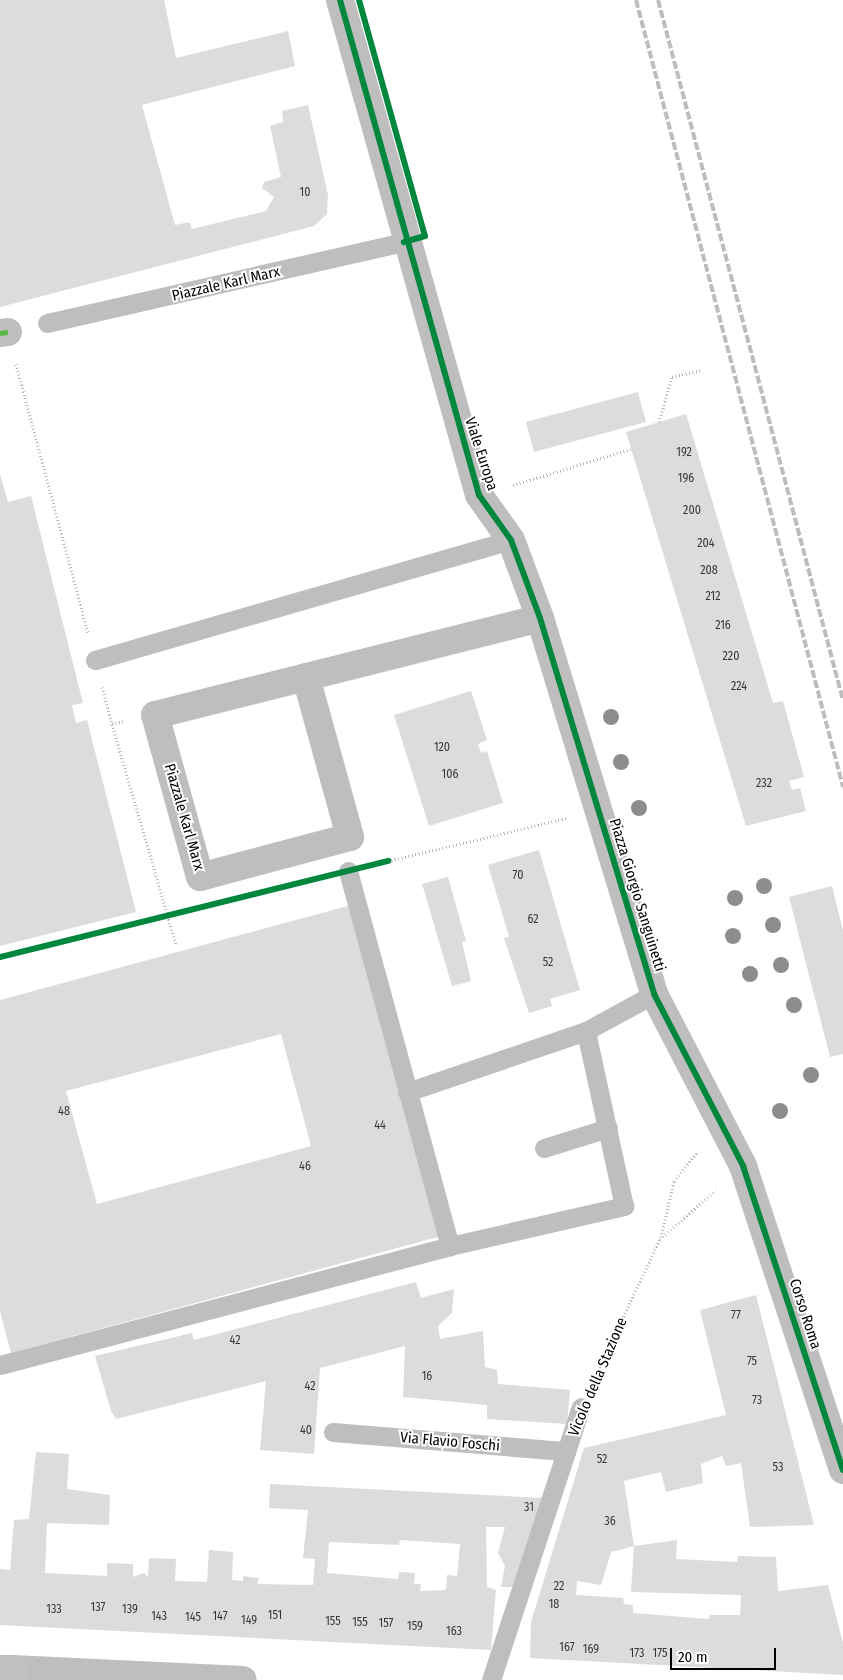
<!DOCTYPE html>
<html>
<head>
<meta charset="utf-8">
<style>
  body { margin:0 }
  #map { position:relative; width:843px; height:1680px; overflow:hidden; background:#fff; font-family:"Fira Sans Condensed",sans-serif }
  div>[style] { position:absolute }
  .building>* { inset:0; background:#dcdcdc; transform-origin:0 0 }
  .path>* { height:3px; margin-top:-1.5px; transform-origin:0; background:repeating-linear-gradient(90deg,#b8b8b8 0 1px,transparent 0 3.5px) }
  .service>* { height:19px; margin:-9.5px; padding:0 9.5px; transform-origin:9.5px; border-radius:9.5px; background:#bebebe }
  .pedestrian>* { height:28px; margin:-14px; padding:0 14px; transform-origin:14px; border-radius:14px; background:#bebebe }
  .minor>* { height:28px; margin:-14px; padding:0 14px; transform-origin:14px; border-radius:14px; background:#bebebe }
  .secondary>* { height:28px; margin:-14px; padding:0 14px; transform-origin:14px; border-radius:14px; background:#c1c1c1 }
  .rail>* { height:4px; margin-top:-2px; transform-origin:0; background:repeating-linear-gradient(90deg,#bdbdbd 0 8px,transparent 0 10.5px) }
  .quiet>* { height:5px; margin-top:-2.5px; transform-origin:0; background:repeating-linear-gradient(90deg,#58b947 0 10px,transparent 0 15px) }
  .cycleway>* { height:6px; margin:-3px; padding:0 3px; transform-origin:3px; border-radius:3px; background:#00873e }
  .trees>* { width:16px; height:16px; margin:-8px; border-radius:50%; background:#8d8d8d }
  span { translate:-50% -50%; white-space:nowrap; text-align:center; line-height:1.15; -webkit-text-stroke:4px #fff; paint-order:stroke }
  .number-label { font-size:12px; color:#373737 }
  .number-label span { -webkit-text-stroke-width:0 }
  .street-label { font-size:15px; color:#000 }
  .scale { position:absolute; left:670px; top:1648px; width:106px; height:22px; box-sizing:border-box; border:2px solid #000; border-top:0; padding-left:6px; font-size:15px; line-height:18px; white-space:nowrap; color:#000; -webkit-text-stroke:4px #fff; paint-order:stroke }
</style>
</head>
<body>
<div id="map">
  <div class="building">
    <i style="clip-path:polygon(0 0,164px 0,176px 58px,288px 31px,295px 66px,142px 105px,175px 225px,190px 222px,192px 229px,266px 211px,274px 197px,262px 188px,264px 182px,281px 177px,270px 126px,283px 122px,282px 111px,308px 105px,328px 195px,327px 214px,314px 226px,0 307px)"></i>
    <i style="left:638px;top:392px;width:31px;height:116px;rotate:75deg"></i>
    <i style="clip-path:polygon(686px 414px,773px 703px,783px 701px,804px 777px,789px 781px,792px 790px,800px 788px,806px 811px,746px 826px,626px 432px)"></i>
    <i style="clip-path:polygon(0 474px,8px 502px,31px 496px,83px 703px,72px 705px,76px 723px,87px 720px,136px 912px,0 946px)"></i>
    <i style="clip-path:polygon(471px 691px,487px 740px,478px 744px,481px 753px,487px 751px,503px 803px,429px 826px,394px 715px)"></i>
    <i style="clip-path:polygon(539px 850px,580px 990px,550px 999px,552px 1006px,529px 1013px,504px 938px,509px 937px,488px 865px)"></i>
    <i style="clip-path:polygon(448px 877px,466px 941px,462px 942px,471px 981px,452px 986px,422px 884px)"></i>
    <i style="clip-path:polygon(832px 886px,843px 931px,843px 1054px,830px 1057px,789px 897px)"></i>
    <i style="clip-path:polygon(evenodd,355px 904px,445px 1235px,11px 1353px,0 1311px,0 1000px,355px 904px,281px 1034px,311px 1146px,97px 1204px,66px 1091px,281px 1034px)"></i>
    <i style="clip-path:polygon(416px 1282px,421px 1298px,454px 1289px,452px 1313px,438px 1326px,440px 1339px,483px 1331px,485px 1367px,497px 1370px,498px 1384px,570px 1390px,567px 1424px,487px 1419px,487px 1405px,403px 1397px,405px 1346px,320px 1368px,314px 1454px,260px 1450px,266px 1381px,116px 1419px,111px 1411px,95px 1356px,192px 1333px,194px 1340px)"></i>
    <i style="clip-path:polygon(evenodd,756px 1295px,814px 1525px,750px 1527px,741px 1463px,726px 1466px,722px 1456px,701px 1464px,703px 1483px,666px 1492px,661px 1472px,624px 1481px,634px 1546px,677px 1540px,676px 1559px,737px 1562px,738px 1556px,776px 1557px,778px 1591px,828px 1585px,843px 1643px,843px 1675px,530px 1658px,531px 1622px,584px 1448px,726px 1415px,700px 1310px,756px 1295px,634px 1546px,631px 1592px,741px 1595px,740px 1615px,710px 1615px,708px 1619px,633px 1613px,633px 1605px,624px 1604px,623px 1598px,576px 1595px,577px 1581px,601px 1585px,611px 1552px,634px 1546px)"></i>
    <i style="clip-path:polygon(evenodd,36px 1452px,69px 1454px,67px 1489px,110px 1495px,109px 1525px,47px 1523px,45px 1573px,107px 1576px,107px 1563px,133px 1564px,133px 1577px,144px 1573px,148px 1577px,149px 1558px,176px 1559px,175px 1581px,207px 1582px,209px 1550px,233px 1552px,232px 1580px,243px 1581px,243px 1576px,259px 1578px,257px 1584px,313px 1585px,315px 1559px,303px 1558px,308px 1510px,269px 1508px,270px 1484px,544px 1498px,515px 1587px,501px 1587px,505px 1566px,498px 1553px,505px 1527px,486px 1527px,487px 1587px,496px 1590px,491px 1650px,0 1625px,0 1569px,10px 1570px,14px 1520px,29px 1519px,36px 1452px,400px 1540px,460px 1544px,457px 1576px,447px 1575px,446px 1590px,420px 1591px,421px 1584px,414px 1584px,415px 1573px,399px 1572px,398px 1579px,327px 1573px,329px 1542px,399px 1545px,400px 1540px)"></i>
  </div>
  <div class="path">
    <i style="left:16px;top:364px;width:278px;rotate:75deg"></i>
    <i style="left:659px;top:422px;width:47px;rotate:-73.9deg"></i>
    <i style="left:672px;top:377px;width:31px;rotate:-13deg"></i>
    <i style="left:513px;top:485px;width:123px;rotate:-17deg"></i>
    <i style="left:102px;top:687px;width:38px;rotate:75deg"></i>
    <i style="left:112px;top:724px;width:13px;rotate:-13deg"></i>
    <i style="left:112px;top:724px;width:230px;rotate:73.8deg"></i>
    <i style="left:388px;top:861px;width:184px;rotate:-13.5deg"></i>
    <i style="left:661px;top:1237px;width:57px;rotate:-76.9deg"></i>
    <i style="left:674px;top:1181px;width:38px;rotate:-51deg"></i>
    <i style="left:592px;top:1383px;width:159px;rotate:-64.7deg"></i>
    <i style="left:660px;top:1239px;width:74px;rotate:-41.2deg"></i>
  </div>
  <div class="service">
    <i style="left:47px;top:323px;width:366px;rotate:-12.8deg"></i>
    <i style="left:95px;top:660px;width:433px;rotate:-16.1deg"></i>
    <i style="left:348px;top:871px;width:389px;rotate:74.8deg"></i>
    <i style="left:407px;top:1092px;width:189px;rotate:-18.8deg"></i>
    <i style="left:544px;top:1148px;width:67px;rotate:-17.4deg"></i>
    <i style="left:0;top:1365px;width:465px;rotate:-14.8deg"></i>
    <i style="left:450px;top:1246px;width:179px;rotate:-12.9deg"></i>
    <i style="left:624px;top:1206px;width:179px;rotate:-102.3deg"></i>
    <i style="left:586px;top:1031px;width:77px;rotate:-28.6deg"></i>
    <i style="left:333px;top:1432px;width:234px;rotate:4.7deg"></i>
    <i style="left:491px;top:1680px;width:287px;rotate:-71.8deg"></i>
  </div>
  <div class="pedestrian">
    <i style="left:0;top:333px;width:8px;rotate:-7deg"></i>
  </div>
  <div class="minor">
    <i style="left:340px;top:0;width:514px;rotate:74.31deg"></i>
    <i style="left:479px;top:495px;width:55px;rotate:54.6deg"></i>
    <i style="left:511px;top:540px;width:83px;rotate:69.6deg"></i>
    <i style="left:540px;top:618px;width:393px;rotate:73.1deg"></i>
    <i style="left:654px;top:994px;width:194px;rotate:62.6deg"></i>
    <i style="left:743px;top:1166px;width:320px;rotate:71.8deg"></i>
    <i style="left:306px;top:677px;width:166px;rotate:74.6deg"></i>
    <i style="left:350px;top:837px;width:155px;rotate:165.1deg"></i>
    <i style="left:200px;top:877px;width:168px;rotate:-105.5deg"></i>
    <i style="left:155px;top:715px;width:397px;rotate:-14.1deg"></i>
    <i style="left:12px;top:1669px;width:231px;rotate:2.7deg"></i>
  </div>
  <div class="secondary">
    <i style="left:0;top:1669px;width:12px"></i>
    <i style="left:12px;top:1669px;width:11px;rotate:90deg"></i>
  </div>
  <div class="rail">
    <i style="left:636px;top:0;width:814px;rotate:75.26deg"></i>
    <i style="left:658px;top:0;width:724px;rotate:75.2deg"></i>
  </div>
  <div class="quiet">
    <i style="left:0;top:333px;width:8px;rotate:-7deg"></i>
  </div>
  <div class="cycleway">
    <i style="left:340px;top:0;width:514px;rotate:74.31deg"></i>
    <i style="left:479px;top:495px;width:55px;rotate:54.6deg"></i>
    <i style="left:511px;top:540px;width:83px;rotate:69.6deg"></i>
    <i style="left:540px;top:618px;width:393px;rotate:73.1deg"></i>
    <i style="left:654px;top:994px;width:194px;rotate:62.6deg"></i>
    <i style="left:743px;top:1166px;width:320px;rotate:71.8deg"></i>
    <i style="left:359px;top:0;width:245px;rotate:74.4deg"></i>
    <i style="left:425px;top:236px;width:22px;rotate:164deg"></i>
    <i style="left:0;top:957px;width:400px;rotate:-13.9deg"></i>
  </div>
  <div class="trees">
    <i style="left:611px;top:717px"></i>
    <i style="left:621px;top:762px"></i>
    <i style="left:639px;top:808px"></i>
    <i style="left:764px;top:886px"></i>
    <i style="left:735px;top:898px"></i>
    <i style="left:773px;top:925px"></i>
    <i style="left:733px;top:936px"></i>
    <i style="left:781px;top:965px"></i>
    <i style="left:750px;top:974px"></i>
    <i style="left:794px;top:1005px"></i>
    <i style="left:811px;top:1075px"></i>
    <i style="left:780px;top:1111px"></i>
  </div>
  <div class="number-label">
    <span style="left:305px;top:193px">10</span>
    <span style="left:684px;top:453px">192</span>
    <span style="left:686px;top:479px">196</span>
    <span style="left:692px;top:511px">200</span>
    <span style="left:706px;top:544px">204</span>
    <span style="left:709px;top:571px">208</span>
    <span style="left:713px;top:597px">212</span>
    <span style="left:723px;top:626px">216</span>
    <span style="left:731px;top:657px">220</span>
    <span style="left:739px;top:687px">224</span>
    <span style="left:442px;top:748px">120</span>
    <span style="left:450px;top:775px">106</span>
    <span style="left:764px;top:784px">232</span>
    <span style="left:518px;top:876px">70</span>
    <span style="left:533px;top:920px">62</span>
    <span style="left:548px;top:963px">52</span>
    <span style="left:64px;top:1112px">48</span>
    <span style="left:380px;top:1126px">44</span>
    <span style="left:305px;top:1167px">46</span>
    <span style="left:736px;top:1316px">77</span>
    <span style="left:235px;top:1341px">42</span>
    <span style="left:752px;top:1362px">75</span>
    <span style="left:427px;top:1377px">16</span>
    <span style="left:310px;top:1387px">42</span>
    <span style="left:757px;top:1401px">73</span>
    <span style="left:306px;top:1431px">40</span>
    <span style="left:602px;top:1460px">52</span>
    <span style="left:778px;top:1468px">53</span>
    <span style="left:529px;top:1508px">31</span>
    <span style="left:610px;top:1522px">36</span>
    <span style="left:559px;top:1587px">22</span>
    <span style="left:554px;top:1605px">18</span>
    <span style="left:98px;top:1608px">137</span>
    <span style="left:54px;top:1610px">133</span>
    <span style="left:130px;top:1610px">139</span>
    <span style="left:275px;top:1616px">151</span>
    <span style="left:159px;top:1617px">143</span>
    <span style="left:220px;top:1617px">147</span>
    <span style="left:193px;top:1618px">145</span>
    <span style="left:249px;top:1621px">149</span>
    <span style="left:333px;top:1622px">155</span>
    <span style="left:360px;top:1623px">155</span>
    <span style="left:386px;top:1624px">157</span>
    <span style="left:415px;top:1627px">159</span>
    <span style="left:454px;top:1632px">163</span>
    <span style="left:567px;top:1648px">167</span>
    <span style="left:591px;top:1650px">169</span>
    <span style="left:637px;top:1654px">173</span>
    <span style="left:660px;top:1654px">175</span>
  </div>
  <div class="street-label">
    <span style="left:226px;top:284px;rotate:-13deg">Piazzale Karl Marx</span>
    <span style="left:481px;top:454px;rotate:72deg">Viale Europa</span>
    <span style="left:184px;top:817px;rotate:74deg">Piazzale Karl Marx</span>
    <span style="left:637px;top:895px;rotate:73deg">Piazza Giorgio Sanguinetti</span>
    <span style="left:805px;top:1314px;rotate:72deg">Corso Roma</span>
    <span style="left:598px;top:1377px;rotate:-67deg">Vicolo della Stazione</span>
    <span style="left:450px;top:1442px;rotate:5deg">Via Flavio Foschi</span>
  </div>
  <div class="scale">20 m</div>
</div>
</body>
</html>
